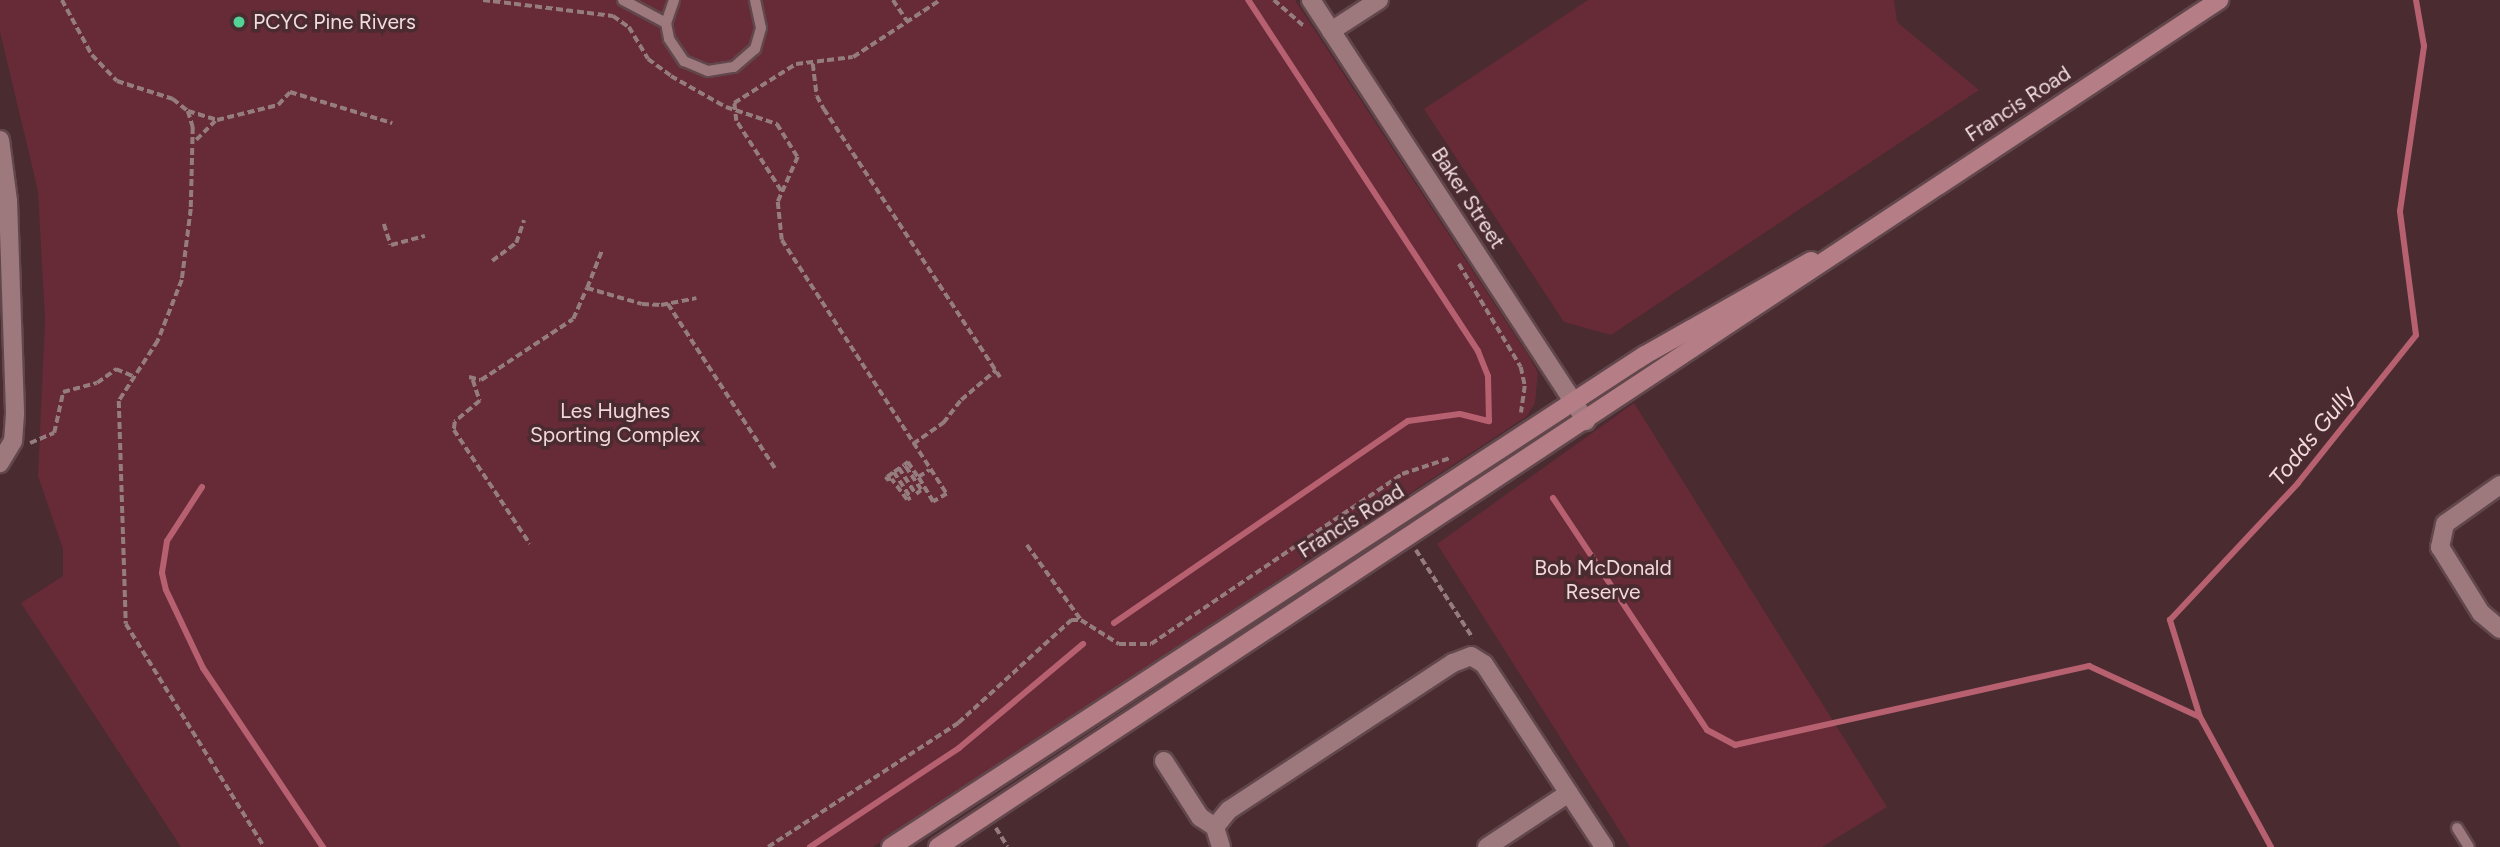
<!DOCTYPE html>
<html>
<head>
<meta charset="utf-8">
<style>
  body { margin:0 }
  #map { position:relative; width:2500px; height:847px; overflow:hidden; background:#492b30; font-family:Figtree,sans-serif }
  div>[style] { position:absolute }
  .green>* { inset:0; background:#672a37 }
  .stream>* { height:6px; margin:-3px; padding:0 3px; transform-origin:3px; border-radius:3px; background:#b66070 }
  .path>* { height:3.5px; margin-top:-1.75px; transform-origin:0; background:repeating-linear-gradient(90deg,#957c7f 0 7px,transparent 0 10.5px) }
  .roads { filter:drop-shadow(2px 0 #61474c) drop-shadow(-2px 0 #61474c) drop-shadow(0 2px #61474c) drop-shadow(0 -2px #61474c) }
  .lane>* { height:10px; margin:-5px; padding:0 5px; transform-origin:5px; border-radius:5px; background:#9d797d }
  .street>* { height:18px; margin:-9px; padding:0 9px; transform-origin:9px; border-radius:9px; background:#9d797d }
  .secondary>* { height:18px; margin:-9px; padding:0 9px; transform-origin:9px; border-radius:9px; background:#b57d85 }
  .dots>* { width:19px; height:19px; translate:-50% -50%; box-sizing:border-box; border:4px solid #492b30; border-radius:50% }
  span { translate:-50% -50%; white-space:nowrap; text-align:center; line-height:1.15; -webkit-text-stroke:7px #492b30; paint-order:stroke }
  .poi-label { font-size:21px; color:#f1dddf }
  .left { translate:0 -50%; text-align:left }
  .street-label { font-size:21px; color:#f1dddf }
  .park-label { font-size:21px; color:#f1d8db }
  .water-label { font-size:23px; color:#f2d9dc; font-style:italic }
</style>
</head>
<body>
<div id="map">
  <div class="green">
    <i style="clip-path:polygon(0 0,1295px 0,1530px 358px,1538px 373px,1535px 403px,1527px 416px,873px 847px,181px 847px,21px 603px,63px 576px,63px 549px,38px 476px,45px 320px,38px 191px,0 32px)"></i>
    <i style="clip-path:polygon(1588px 0,1894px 0,1897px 22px,1979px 90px,1611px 335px,1564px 322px,1424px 109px)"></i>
    <i style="clip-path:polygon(1634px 403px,1887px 807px,1822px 847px,1630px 847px,1437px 544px)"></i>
  </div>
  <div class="stream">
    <i style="left:202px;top:487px;width:64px;rotate:122.9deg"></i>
    <i style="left:167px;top:541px;width:32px;rotate:99deg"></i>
    <i style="left:162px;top:573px;width:17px;rotate:77deg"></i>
    <i style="left:166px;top:590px;width:86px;rotate:64.6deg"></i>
    <i style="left:203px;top:668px;width:216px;rotate:56.2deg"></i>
    <i style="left:1553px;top:498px;width:278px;rotate:56.4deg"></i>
    <i style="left:1707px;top:730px;width:32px;rotate:28deg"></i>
    <i style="left:1735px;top:745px;width:363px;rotate:-12.6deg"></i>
    <i style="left:2089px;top:666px;width:122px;rotate:24.7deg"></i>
    <i style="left:1114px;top:623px;width:357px;rotate:-34.5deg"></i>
    <i style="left:1408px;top:421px;width:52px;rotate:-7.7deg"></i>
    <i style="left:1460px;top:414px;width:30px;rotate:14deg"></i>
    <i style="left:1489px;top:421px;width:45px;rotate:-91.3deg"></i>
    <i style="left:1488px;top:376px;width:27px;rotate:-112deg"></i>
    <i style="left:1478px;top:351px;width:420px;rotate:-123.2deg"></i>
    <i style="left:810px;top:847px;width:179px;rotate:-33.6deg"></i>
    <i style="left:959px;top:748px;width:162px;rotate:-40deg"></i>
    <i style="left:2271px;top:847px;width:148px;rotate:-118.6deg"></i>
    <i style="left:2200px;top:717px;width:102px;rotate:-107.2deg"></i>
    <i style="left:2170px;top:620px;width:187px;rotate:-46.9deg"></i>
    <i style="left:2298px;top:483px;width:189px;rotate:-51.4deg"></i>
    <i style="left:2416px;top:335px;width:125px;rotate:-97.4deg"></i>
    <i style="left:2400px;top:211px;width:167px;rotate:-81.7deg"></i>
    <i style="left:2424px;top:46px;width:47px;rotate:-99.9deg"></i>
  </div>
  <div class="path">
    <i style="left:62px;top:0;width:63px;rotate:61.4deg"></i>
    <i style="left:92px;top:55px;width:36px;rotate:46deg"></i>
    <i style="left:117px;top:81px;width:59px;rotate:17.8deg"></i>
    <i style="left:173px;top:99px;width:19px;rotate:39deg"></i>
    <i style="left:188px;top:111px;width:17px;rotate:73deg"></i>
    <i style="left:193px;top:127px;width:82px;rotate:91.4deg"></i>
    <i style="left:191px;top:209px;width:72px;rotate:97.2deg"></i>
    <i style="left:182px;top:280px;width:66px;rotate:111.5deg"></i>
    <i style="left:158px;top:341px;width:72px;rotate:123deg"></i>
    <i style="left:119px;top:401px;width:223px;rotate:88.2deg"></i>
    <i style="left:126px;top:624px;width:262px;rotate:58.2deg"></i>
    <i style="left:483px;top:0;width:131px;rotate:7deg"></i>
    <i style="left:613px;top:16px;width:19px;rotate:35deg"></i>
    <i style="left:629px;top:27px;width:37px;rotate:59deg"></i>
    <i style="left:648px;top:59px;width:29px;rotate:36deg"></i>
    <i style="left:671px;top:76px;width:63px;rotate:29.4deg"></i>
    <i style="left:726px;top:107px;width:54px;rotate:18.4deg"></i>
    <i style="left:777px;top:124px;width:39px;rotate:58deg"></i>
    <i style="left:798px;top:157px;width:49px;rotate:114deg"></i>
    <i style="left:778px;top:202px;width:38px;rotate:84deg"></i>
    <i style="left:782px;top:240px;width:303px;rotate:57deg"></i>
    <i style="left:947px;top:494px;width:16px;rotate:150deg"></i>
    <i style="left:933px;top:502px;width:29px;rotate:-121deg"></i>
    <i style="left:918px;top:477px;width:13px;rotate:-32deg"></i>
    <i style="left:893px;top:0;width:25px;rotate:56deg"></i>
    <i style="left:1274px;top:0;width:40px;rotate:41deg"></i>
    <i style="left:813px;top:64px;width:32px;rotate:83deg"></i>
    <i style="left:817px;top:96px;width:15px;rotate:62deg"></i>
    <i style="left:824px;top:109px;width:321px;rotate:56.7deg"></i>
    <i style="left:188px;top:111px;width:30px;rotate:17deg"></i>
    <i style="left:217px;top:120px;width:63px;rotate:-13.8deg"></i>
    <i style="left:278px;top:105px;width:18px;rotate:-47deg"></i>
    <i style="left:290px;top:92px;width:107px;rotate:16.9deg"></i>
    <i style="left:196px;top:140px;width:27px;rotate:-45deg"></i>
    <i style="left:781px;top:191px;width:83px;rotate:-122.7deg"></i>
    <i style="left:736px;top:121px;width:18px;rotate:-96deg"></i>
    <i style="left:734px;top:103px;width:73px;rotate:-32.2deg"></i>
    <i style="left:796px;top:64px;width:57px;rotate:-7deg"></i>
    <i style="left:853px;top:57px;width:104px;rotate:-33.2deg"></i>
    <i style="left:384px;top:224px;width:22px;rotate:72deg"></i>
    <i style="left:391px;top:245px;width:35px;rotate:-15deg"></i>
    <i style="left:492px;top:261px;width:30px;rotate:-37deg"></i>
    <i style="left:516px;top:243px;width:24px;rotate:-71deg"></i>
    <i style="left:1459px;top:264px;width:120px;rotate:59deg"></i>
    <i style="left:1521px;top:367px;width:19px;rotate:78deg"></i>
    <i style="left:1525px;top:386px;width:27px;rotate:98deg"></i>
    <i style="left:587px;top:288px;width:41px;rotate:-68.5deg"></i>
    <i style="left:668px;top:304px;width:196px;rotate:56.9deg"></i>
    <i style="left:469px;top:377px;width:12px;rotate:14deg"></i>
    <i style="left:481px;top:380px;width:110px;rotate:-33.5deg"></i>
    <i style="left:573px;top:319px;width:34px;rotate:-66deg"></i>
    <i style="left:587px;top:288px;width:57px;rotate:16.2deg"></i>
    <i style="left:642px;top:304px;width:19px;rotate:3deg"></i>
    <i style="left:661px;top:305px;width:36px;rotate:-11deg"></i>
    <i style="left:473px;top:380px;width:22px;rotate:72deg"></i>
    <i style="left:480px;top:401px;width:33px;rotate:140deg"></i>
    <i style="left:455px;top:422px;width:8px;rotate:97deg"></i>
    <i style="left:454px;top:430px;width:137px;rotate:56.3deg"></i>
    <i style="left:30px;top:443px;width:26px;rotate:-23deg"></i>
    <i style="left:54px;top:433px;width:42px;rotate:-77.6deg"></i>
    <i style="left:63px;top:392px;width:35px;rotate:-15deg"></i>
    <i style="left:97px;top:383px;width:24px;rotate:-36deg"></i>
    <i style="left:116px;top:369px;width:21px;rotate:23deg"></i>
    <i style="left:913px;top:444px;width:37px;rotate:-35deg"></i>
    <i style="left:943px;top:423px;width:29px;rotate:-52deg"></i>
    <i style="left:961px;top:400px;width:46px;rotate:-40.6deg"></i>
    <i style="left:904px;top:465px;width:5px;rotate:-37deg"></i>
    <i style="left:908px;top:462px;width:18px;rotate:56deg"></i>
    <i style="left:899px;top:468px;width:31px;rotate:57deg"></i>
    <i style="left:916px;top:494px;width:6px;rotate:-39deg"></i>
    <i style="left:921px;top:490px;width:30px;rotate:-124deg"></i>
    <i style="left:894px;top:472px;width:31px;rotate:57deg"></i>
    <i style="left:911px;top:498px;width:4px;rotate:153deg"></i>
    <i style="left:907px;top:500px;width:26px;rotate:-127deg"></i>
    <i style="left:891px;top:479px;width:5px;rotate:169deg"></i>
    <i style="left:886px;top:480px;width:3px;rotate:-72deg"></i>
    <i style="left:887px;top:477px;width:9px;rotate:-36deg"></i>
    <i style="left:894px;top:472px;width:12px;rotate:-35deg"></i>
    <i style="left:1027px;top:545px;width:92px;rotate:54.2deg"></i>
    <i style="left:1416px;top:550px;width:105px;rotate:57.1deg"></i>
    <i style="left:996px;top:828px;width:22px;rotate:58deg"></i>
    <i style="left:768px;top:847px;width:227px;rotate:-33.1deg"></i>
    <i style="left:958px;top:723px;width:153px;rotate:-42.3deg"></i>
    <i style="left:1071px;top:620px;width:10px"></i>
    <i style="left:1081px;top:620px;width:45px;rotate:32.3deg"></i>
    <i style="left:1119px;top:644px;width:32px"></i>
    <i style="left:1151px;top:644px;width:303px;rotate:-34.1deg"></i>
    <i style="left:1402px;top:474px;width:51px;rotate:-18.4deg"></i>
  </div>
  <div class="roads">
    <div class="lane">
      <i style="left:623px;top:0;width:49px;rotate:28.1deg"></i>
      <i style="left:674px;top:0;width:24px;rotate:109deg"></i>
      <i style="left:666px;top:23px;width:16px;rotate:79deg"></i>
      <i style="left:669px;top:39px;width:27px;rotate:56deg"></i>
      <i style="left:684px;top:61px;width:26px;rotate:23deg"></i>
      <i style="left:708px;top:71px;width:26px;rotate:-9deg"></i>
      <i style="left:734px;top:67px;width:28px;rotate:-41deg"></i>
      <i style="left:755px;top:49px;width:22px;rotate:-74deg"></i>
      <i style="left:761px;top:28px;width:29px;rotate:-102deg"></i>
      <i style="left:2457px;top:828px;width:22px;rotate:58deg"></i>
    </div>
    <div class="street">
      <i style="left:1311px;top:0;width:503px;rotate:56.85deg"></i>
      <i style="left:1331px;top:31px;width:57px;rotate:-32.9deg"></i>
      <i style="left:0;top:140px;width:62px;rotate:82.5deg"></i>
      <i style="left:8px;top:201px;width:213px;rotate:88.1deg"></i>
      <i style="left:15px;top:414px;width:27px;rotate:94deg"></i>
      <i style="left:13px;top:441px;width:26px;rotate:121deg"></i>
      <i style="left:2500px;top:485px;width:67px;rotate:144.7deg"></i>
      <i style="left:2445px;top:524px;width:24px;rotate:102deg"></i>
      <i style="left:2440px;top:547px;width:78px;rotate:58.2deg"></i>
      <i style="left:2481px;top:613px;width:25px;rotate:40deg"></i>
      <i style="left:1164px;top:761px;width:67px;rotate:57.3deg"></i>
      <i style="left:1200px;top:817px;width:18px;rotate:34deg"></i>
      <i style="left:1221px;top:847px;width:21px;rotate:-107deg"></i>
      <i style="left:1215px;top:827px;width:22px;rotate:-51deg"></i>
      <i style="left:1229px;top:810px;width:268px;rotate:-33.3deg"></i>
      <i style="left:1453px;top:663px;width:19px;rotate:-21deg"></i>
      <i style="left:1471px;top:656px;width:15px;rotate:32deg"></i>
      <i style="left:1484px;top:664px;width:219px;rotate:56.7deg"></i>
      <i style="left:1487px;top:847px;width:98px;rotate:-33.4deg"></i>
    </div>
    <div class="secondary">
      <i style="left:891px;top:847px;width:900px;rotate:-33.13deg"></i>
      <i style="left:1645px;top:355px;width:191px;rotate:-29.5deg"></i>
      <i style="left:938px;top:847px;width:1536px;rotate:-33.47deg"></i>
    </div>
  </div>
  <div class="dots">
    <i style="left:239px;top:22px;background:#53d396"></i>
  </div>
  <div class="poi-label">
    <span class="left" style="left:253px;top:22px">PCYC Pine Rivers</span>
  </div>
  <div class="street-label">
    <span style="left:2018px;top:104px;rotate:-33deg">Francis Road</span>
    <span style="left:1468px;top:198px;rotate:57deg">Baker Street</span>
    <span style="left:1351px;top:521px;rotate:-32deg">Francis Road</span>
  </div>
  <div class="park-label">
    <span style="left:615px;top:423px">Les Hughes<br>Sporting Complex</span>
    <span style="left:1603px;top:580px">Bob McDonald<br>Reserve</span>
  </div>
  <div class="water-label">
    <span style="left:2312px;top:436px;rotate:-51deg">Todds Gully</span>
  </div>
</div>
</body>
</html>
